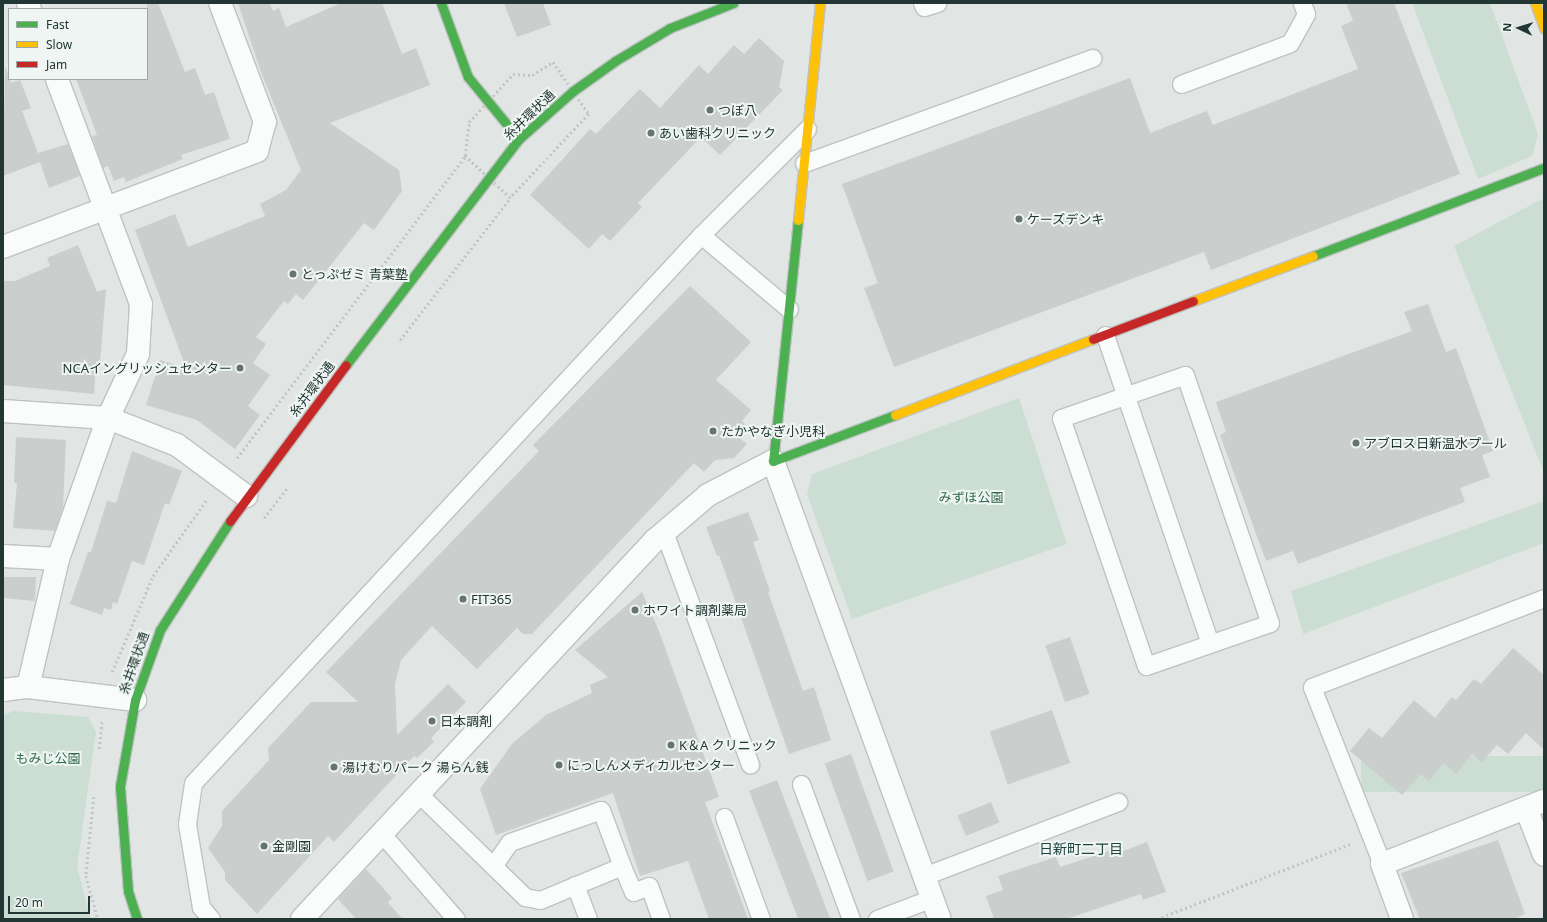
<!DOCTYPE html>
<html>
<head>
<meta charset="utf-8">
<style>
  body { margin:0 }
  #map { position:relative; width:1547px; height:922px; overflow:hidden; background:#e1e6e4; font-family:"Noto Sans","Noto Sans JP",sans-serif }
  div>[style] { position:absolute }
  .green>* { inset:0; background:#ccded3; transform-origin:0 0 }
  .building>* { inset:0; background:#cacecd; transform-origin:0 0 }
  .path>* { height:2.5px; margin-top:-1.25px; transform-origin:0; background:repeating-linear-gradient(90deg,#bfc6c4 0 2px,transparent 0 5px) }
  .roads { filter:drop-shadow(1px 0 #bec3c1) drop-shadow(-1px 0 #bec3c1) drop-shadow(0 1px #bec3c1) drop-shadow(0 -1px #bec3c1) }
  .lane>* { height:17px; margin:-8.5px; padding:0 8.5px; transform-origin:8.5px; border-radius:8.5px; background:#fafbfb }
  .street>* { height:22px; margin:-11px; padding:0 11px; transform-origin:11px; border-radius:11px; background:#fafbfb }
  .fast>* { height:9px; margin:-4.5px; padding:0 4.5px; transform-origin:4.5px; border-radius:4.5px; background:#4caf50 }
  .slow>* { height:9px; margin:-4.5px; padding:0 4.5px; transform-origin:4.5px; border-radius:4.5px; background:#ffc107 }
  .jam>* { height:9px; margin:-4.5px; padding:0 4.5px; transform-origin:4.5px; border-radius:4.5px; background:#c62828 }
  .dots>* { width:11px; height:11px; translate:-50% -50%; box-sizing:border-box; border:2px solid #eef5f3; border-radius:50% }
  span { translate:-50% -50%; white-space:nowrap; text-align:center; line-height:1.15; -webkit-text-stroke:4px #eef5f3; paint-order:stroke }
  .poi-label { font-size:13px; color:#223633 }
  .left { translate:0 -50%; text-align:left }
  .right { translate:-100% -50%; text-align:right }
  .street-label { font-size:13px; color:#223633 }
  .park-label { font-size:13px; color:#31684d }
  .neighbourhood-label { font-size:14px; color:#204541 }
  .frame { position:absolute; inset:0; border:4px solid #223633; pointer-events:none }
  .legend { position:absolute; left:8px; top:8px; width:140px; height:72px; box-sizing:border-box; background:#eef5f3; border:1px solid #9ca9a6; margin:0; padding:5px 7px; list-style:none; font-size:12px; color:#223633 }
  .legend li { display:flex; align-items:center; gap:8px; height:20px }
  .legend b { width:20px; border:1px solid #9ca9a6 }
  .north { position:absolute; left:1499px; top:8px; width:40px; height:40px; -webkit-text-stroke:3px #eef5f3; paint-order:stroke; rotate:274deg; font-size:11px; font-weight:700; line-height:16px; text-align:center; color:#223633 }
  .north::after { content:''; display:block; margin:auto; width:14px; height:18px; background:#223633; clip-path:polygon(50% 0,100% 100%,50% 72%,0 100%) }
  .scale { position:absolute; left:8px; top:896px; width:82px; height:18px; box-sizing:border-box; border:2px solid #223633; border-top:0; padding-left:5px; font-size:12px; line-height:14px; white-space:nowrap; color:#223633; -webkit-text-stroke:3px #eef5f3; paint-order:stroke }
</style>
</head>
<body>
<div id="map">
  <div class="green">
    <i style="clip-path:polygon(1412px 3px,1490px 3px,1538px 134px,1532px 156px,1478px 179px)"></i>
    <i style="clip-path:polygon(1544px 198px,1544px 473px,1454px 246px)"></i>
    <i style="clip-path:polygon(1019px 398px,1067px 544px,852px 619px,807px 494px,812px 474px)"></i>
    <i style="clip-path:polygon(1544px 501px,1544px 543px,1303px 634px,1291px 591px)"></i>
    <i style="clip-path:polygon(14px 711px,88px 717px,96px 732px,77px 867px,91px 919px,3px 919px,3px 715px)"></i>
    <i style="left:1544px;top:756px;width:36px;height:183px;rotate:90deg"></i>
  </div>
  <div class="building">
    <i style="clip-path:polygon(147px 3px,158px 3px,185px 72px,195px 68px,205px 95px,214px 92px,230px 139px,181px 155px,183px 159px,126px 182px,124px 177px,114px 181px,108px 166px,103px 168px,92px 136px,97px 135px,76px 79px,147px 79px)"></i>
    <i style="clip-path:polygon(238px 3px,270px 3px,273px 11px,279px 8px,286px 27px,341px 3px,382px 3px,402px 54px,416px 48px,430px 85px,330px 123px,399px 170px,402px 191px,374px 230px,364px 223px,303px 300px,296px 294px,288px 304px,284px 301px,256px 337px,266px 344px,253px 363px,270px 375px,248px 406px,260px 415px,235px 449px,197px 420px,146px 405px,160px 360px,186px 368px,135px 230px,175px 214px,188px 247px,265px 216px,260px 204px,286px 190px,301px 170px,262px 75px)"></i>
    <i style="clip-path:polygon(504px 3px,543px 3px,551px 25px,517px 37px)"></i>
    <i style="clip-path:polygon(1346px 3px,1394px 3px,1460px 174px,1211px 270px,1204px 252px,894px 367px,864px 288px,878px 283px,842px 184px,1130px 78px,1150px 133px,1207px 111px,1213px 125px,1358px 69px,1341px 26px,1353px 21px)"></i>
    <i style="clip-path:polygon(759px 38px,784px 61px,779px 87px,783px 90px,720px 155px,701px 137px,638px 203px,642px 207px,610px 241px,602px 234px,589px 249px,530px 195px,590px 129px,596px 134px,640px 89px,660px 108px,699px 65px,708px 74px,734px 45px,744px 54px)"></i>
    <i style="clip-path:polygon(5px 66px,11px 83px,20px 80px,31px 108px,22px 111px,38px 153px,68px 144px,80px 176px,49px 188px,40px 162px,3px 176px)"></i>
    <i style="clip-path:polygon(78px 245px,97px 292px,106px 289px,100px 362px,96px 361px,94px 394px,3px 385px,3px 281px,15px 281px,50px 266px,47px 258px)"></i>
    <i style="clip-path:polygon(690px 286px,751px 342px,716px 380px,751px 410px,742px 421px,746px 425px,737px 436px,747px 444px,734px 458px,715px 460px,704px 472px,694px 463px,532px 634px,523px 634px,517px 628px,477px 669px,432px 626px,401px 660px,395px 684px,397px 735px,448px 684px,466px 702px,431px 738px,434px 742px,417px 758px,414px 756px,334px 842px,328px 836px,257px 914px,225px 880px,225px 872px,208px 848px,222px 826px,222px 811px,269px 760px,268px 748px,311px 702px,358px 702px,326px 672px,539px 451px,533px 445px)"></i>
    <i style="clip-path:polygon(1428px 304px,1446px 352px,1456px 348px,1493px 451px,1482px 455px,1490px 477px,1460px 488px,1465px 502px,1298px 564px,1293px 551px,1266px 561px,1220px 435px,1226px 432px,1216px 402px,1412px 331px,1404px 312px)"></i>
    <i style="clip-path:polygon(16px 437px,66px 440px,63px 507px,55px 531px,13px 528px,17px 483px,14px 483px)"></i>
    <i style="clip-path:polygon(132px 451px,182px 471px,169px 505px,165px 503px,144px 565px,132px 561px,117px 604px,113px 602px,111px 610px,104px 608px,102px 615px,70px 604px,88px 552px,91px 552px,107px 501px,116px 503px)"></i>
    <i style="clip-path:polygon(748px 512px,759px 540px,753px 542px,770px 591px,768px 592px,803px 691px,814px 687px,831px 740px,789px 754px,719px 555px,717px 556px,706px 527px)"></i>
    <i style="clip-path:polygon(3px 577px,36px 577px,35px 601px,3px 598px)"></i>
    <i style="clip-path:polygon(642px 592px,659px 631px,719px 797px,705px 802px,748px 919px,709px 919px,688px 861px,640px 876px,613px 793px,496px 835px,480px 789px,512px 744px,546px 715px,592px 693px,590px 685px,608px 677px,575px 650px)"></i>
    <i style="left:1070px;top:637px;width:60px;height:26px;rotate:71deg"></i>
    <i style="clip-path:polygon(1513px 648px,1544px 675px,1544px 750px,1526px 733px,1508px 754px,1497px 745px,1482px 762px,1472px 754px,1456px 774px,1444px 763px,1429px 781px,1421px 774px,1402px 795px,1350px 751px,1369px 728px,1382px 738px,1414px 700px,1435px 718px,1452px 697px,1456px 700px,1474px 679px,1481px 684px)"></i>
    <i style="left:1052px;top:710px;width:56px;height:66px;rotate:71deg"></i>
    <i style="left:851px;top:754px;width:125px;height:28px;rotate:70deg"></i>
    <i style="left:777px;top:780px;width:149px;height:30px;rotate:69deg"></i>
    <i style="left:991px;top:802px;width:22px;height:36px;rotate:68deg"></i>
    <i style="clip-path:polygon(1498px 840px,1525px 914px,1514px 919px,1420px 919px,1401px 873px)"></i>
    <i style="clip-path:polygon(1147px 842px,1166px 892px,1143px 900px,1141px 894px,1066px 919px,994px 919px,986px 896px,1003px 890px,998px 876px,1056px 857px,1060px 867px,1109px 851px,1110px 856px)"></i>
    <i style="clip-path:polygon(366px 869px,392px 898px,388px 903px,403px 919px,356px 919px,338px 899px)"></i>
  </div>
  <div class="path">
    <i style="left:553px;top:62px;width:63px;rotate:55.3deg"></i>
    <i style="left:589px;top:114px;width:115px;rotate:133.2deg"></i>
    <i style="left:510px;top:198px;width:62px;rotate:-137deg"></i>
    <i style="left:465px;top:156px;width:34px;rotate:-83deg"></i>
    <i style="left:469px;top:122px;width:65px;rotate:-47.5deg"></i>
    <i style="left:513px;top:74px;width:19px;rotate:3deg"></i>
    <i style="left:532px;top:75px;width:25px;rotate:-32deg"></i>
    <i style="left:400px;top:340px;width:180px;rotate:-52.2deg"></i>
    <i style="left:237px;top:458px;width:378px;rotate:-52.9deg"></i>
    <i style="left:264px;top:518px;width:39px;rotate:-52deg"></i>
    <i style="left:112px;top:672px;width:104px;rotate:-66.9deg"></i>
    <i style="left:153px;top:576px;width:94px;rotate:-55deg"></i>
    <i style="left:99px;top:749px;width:27px;rotate:-84deg"></i>
    <i style="left:94px;top:797px;width:79px;rotate:95.8deg"></i>
    <i style="left:86px;top:876px;width:45px;rotate:74.4deg"></i>
    <i style="left:1157px;top:919px;width:207px;rotate:-21.2deg"></i>
  </div>
  <div class="roads">
    <div class="lane">
      <i style="left:922px;top:3px;width:4px;rotate:63deg"></i>
      <i style="left:924px;top:7px;width:14px;rotate:-17deg"></i>
      <i style="left:1181px;top:84px;width:116px;rotate:-20.6deg"></i>
      <i style="left:1290px;top:43px;width:33px;rotate:-61deg"></i>
      <i style="left:1306px;top:14px;width:12px;rotate:-110deg"></i>
      <i style="left:804px;top:163px;width:307px;rotate:-20deg"></i>
      <i style="left:701px;top:235px;width:115px;rotate:40.1deg"></i>
      <i style="left:1105px;top:335px;width:325px;rotate:71.2deg"></i>
      <i style="left:1185px;top:375px;width:262px;rotate:71.1deg"></i>
      <i style="left:1270px;top:623px;width:131px;rotate:160.9deg"></i>
      <i style="left:1146px;top:666px;width:262px;rotate:-108.9deg"></i>
      <i style="left:1061px;top:418px;width:131px;rotate:-19.1deg"></i>
      <i style="left:664px;top:532px;width:248px;rotate:69.7deg"></i>
      <i style="left:801px;top:784px;width:144px;rotate:69.7deg"></i>
      <i style="left:419px;top:794px;width:148px;rotate:44.2deg"></i>
      <i style="left:525px;top:897px;width:15px;rotate:11deg"></i>
      <i style="left:540px;top:900px;width:89px;rotate:-22.5deg"></i>
      <i style="left:622px;top:866px;width:28px;rotate:67deg"></i>
      <i style="left:633px;top:892px;width:17px;rotate:-21deg"></i>
      <i style="left:649px;top:886px;width:35px;rotate:70deg"></i>
      <i style="left:724px;top:817px;width:109px;rotate:70.1deg"></i>
      <i style="left:382px;top:834px;width:113px;rotate:49deg"></i>
      <i style="left:1382px;top:864px;width:190px;rotate:-111.6deg"></i>
      <i style="left:1312px;top:687px;width:248px;rotate:-21deg"></i>
      <i style="left:493px;top:866px;width:29px;rotate:-55deg"></i>
      <i style="left:510px;top:842px;width:96px;rotate:-19.4deg"></i>
      <i style="left:601px;top:810px;width:60px;rotate:69.4deg"></i>
      <i style="left:924px;top:876px;width:208px;rotate:-20.9deg"></i>
      <i style="left:575px;top:885px;width:36px;rotate:69deg"></i>
      <i style="left:211px;top:919px;width:16px;rotate:-130deg"></i>
      <i style="left:201px;top:907px;width:84px;rotate:-99.6deg"></i>
      <i style="left:187px;top:824px;width:41px;rotate:-81.7deg"></i>
      <i style="left:193px;top:783px;width:747px;rotate:-47.17deg"></i>
      <i style="left:701px;top:235px;width:150px;rotate:-45deg"></i>
      <i style="left:877px;top:919px;width:59px;rotate:-20.9deg"></i>
    </div>
    <div class="street">
      <i style="left:28px;top:3px;width:6px;rotate:72deg"></i>
      <i style="left:3px;top:247px;width:272px;rotate:-20.7deg"></i>
      <i style="left:257px;top:151px;width:30px;rotate:-75deg"></i>
      <i style="left:265px;top:122px;width:127px;rotate:-110.7deg"></i>
      <i style="left:3px;top:411px;width:105px;rotate:3.8deg"></i>
      <i style="left:108px;top:418px;width:74px;rotate:21.4deg"></i>
      <i style="left:177px;top:445px;width:86px;rotate:36.5deg"></i>
      <i style="left:3px;top:556px;width:55px;rotate:3.1deg"></i>
      <i style="left:28px;top:687px;width:131px;rotate:-76.8deg"></i>
      <i style="left:58px;top:559px;width:150px;rotate:-70.5deg"></i>
      <i style="left:108px;top:418px;width:71px;rotate:-64.9deg"></i>
      <i style="left:138px;top:354px;width:50px;rotate:-86.6deg"></i>
      <i style="left:141px;top:304px;width:240px;rotate:-110.5deg"></i>
      <i style="left:3px;top:690px;width:25px;rotate:-7deg"></i>
      <i style="left:28px;top:687px;width:108px;rotate:6.9deg"></i>
      <i style="left:1526px;top:808px;width:50px;rotate:69deg"></i>
      <i style="left:302px;top:919px;width:517px;rotate:-47.04deg"></i>
      <i style="left:654px;top:541px;width:71px;rotate:-40.4deg"></i>
      <i style="left:708px;top:495px;width:73px;rotate:-27.6deg"></i>
      <i style="left:773px;top:461px;width:487px;rotate:70deg"></i>
      <i style="left:1402px;top:919px;width:59px;rotate:-110deg"></i>
      <i style="left:1382px;top:864px;width:174px;rotate:-21.3deg"></i>
    </div>
    <div class="fast">
      <i style="left:441px;top:3px;width:79px;rotate:70deg"></i>
      <i style="left:468px;top:77px;width:80px;rotate:50.6deg"></i>
      <i style="left:798px;top:220px;width:242px;rotate:95.9deg"></i>
      <i style="left:773px;top:461px;width:130px;rotate:-20.7deg"></i>
      <i style="left:1313px;top:256px;width:247px;rotate:-20.9deg"></i>
      <i style="left:346px;top:365px;width:285px;rotate:-52.6deg"></i>
      <i style="left:519px;top:139px;width:72px;rotate:-41.6deg"></i>
      <i style="left:573px;top:91px;width:52px;rotate:-35.5deg"></i>
      <i style="left:615px;top:61px;width:64px;rotate:-31deg"></i>
      <i style="left:670px;top:28px;width:68px;rotate:-21.6deg"></i>
      <i style="left:137px;top:919px;width:29px;rotate:-108deg"></i>
      <i style="left:128px;top:891px;width:105px;rotate:-94.4deg"></i>
      <i style="left:120px;top:786px;width:87px;rotate:-80.1deg"></i>
      <i style="left:135px;top:700px;width:74px;rotate:-70.3deg"></i>
      <i style="left:160px;top:630px;width:130px;rotate:-57.3deg"></i>
    </div>
    <div class="slow">
      <i style="left:1535px;top:3px;width:27px;rotate:70deg"></i>
      <i style="left:798px;top:220px;width:218px;rotate:-84.2deg"></i>
      <i style="left:1193px;top:301px;width:128px;rotate:-20.6deg"></i>
      <i style="left:895px;top:415px;width:212px;rotate:-21deg"></i>
    </div>
    <div class="jam">
      <i style="left:1093px;top:339px;width:107px;rotate:-20.8deg"></i>
      <i style="left:230px;top:521px;width:194px;rotate:-53.4deg"></i>
    </div>
  </div>
  <div class="dots">
    <i style="left:710px;top:110px;background:#657471"></i>
    <i style="left:651px;top:133px;background:#657471"></i>
    <i style="left:1019px;top:219px;background:#657471"></i>
    <i style="left:293px;top:274px;background:#657471"></i>
    <i style="left:240px;top:368px;background:#657471"></i>
    <i style="left:713px;top:431px;background:#657471"></i>
    <i style="left:1356px;top:443px;background:#657471"></i>
    <i style="left:463px;top:599px;background:#657471"></i>
    <i style="left:635px;top:610px;background:#657471"></i>
    <i style="left:432px;top:721px;background:#657471"></i>
    <i style="left:671px;top:745px;background:#657471"></i>
    <i style="left:559px;top:765px;background:#657471"></i>
    <i style="left:334px;top:767px;background:#657471"></i>
    <i style="left:264px;top:846px;background:#657471"></i>
  </div>
  <div class="poi-label">
    <span class="left" style="left:718px;top:110px">つぼ八</span>
    <span class="left" style="left:659px;top:133px">あい歯科クリニック</span>
    <span class="left" style="left:1027px;top:219px">ケーズデンキ</span>
    <span class="left" style="left:301px;top:274px">とっぷゼミ 青葉塾</span>
    <span class="right" style="left:232px;top:368px">NCAイングリッシュセンター</span>
    <span class="left" style="left:721px;top:431px">たかやなぎ小児科</span>
    <span class="left" style="left:1364px;top:443px">アブロス日新温水プール</span>
    <span class="left" style="left:471px;top:599px">FIT365</span>
    <span class="left" style="left:643px;top:610px">ホワイト調剤薬局</span>
    <span class="left" style="left:440px;top:721px">日本調剤</span>
    <span class="left" style="left:679px;top:745px">K＆A クリニック</span>
    <span class="left" style="left:567px;top:765px">にっしんメディカルセンター</span>
    <span class="left" style="left:342px;top:767px">湯けむりパーク 湯らん銭</span>
    <span class="left" style="left:272px;top:846px">金剛園</span>
  </div>
  <div class="street-label">
    <span style="left:529px;top:115px;rotate:-44deg">糸井環状通</span>
    <span style="left:312px;top:389px;rotate:-53deg">糸井環状通</span>
    <span style="left:134px;top:663px;rotate:-71deg">糸井環状通</span>
  </div>
  <div class="park-label">
    <span style="left:971px;top:497px">みずほ公園</span>
    <span style="left:48px;top:758px">もみじ公園</span>
  </div>
  <div class="neighbourhood-label">
    <span style="left:1081px;top:849px">日新町二丁目</span>
  </div>
  <div class="frame"></div>
  <ul class="legend">
  <li><b style="height:5px;background:#4caf50"></b>Fast</li>
  <li><b style="height:5px;background:#ffc107"></b>Slow</li>
  <li><b style="height:5px;background:#c62828"></b>Jam</li>
  </ul>
  <div class="north">N</div>
  <div class="scale">20 m</div>
</div>
</body>
</html>
